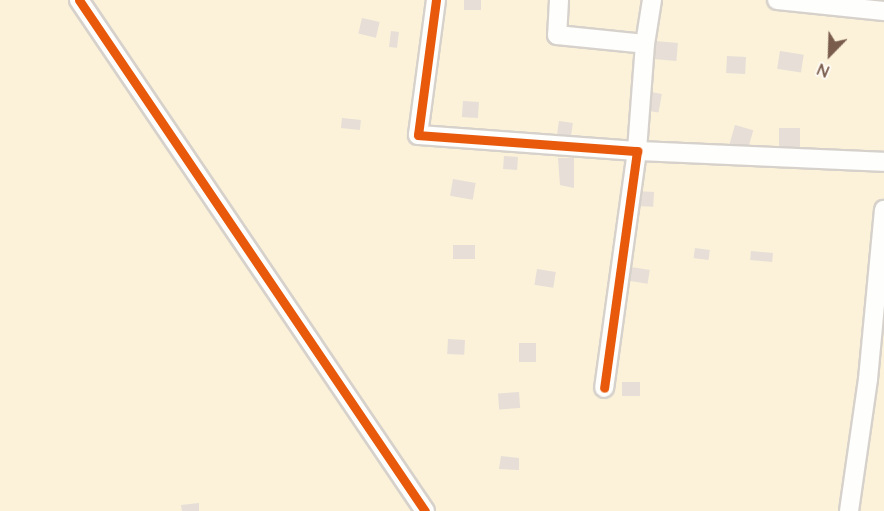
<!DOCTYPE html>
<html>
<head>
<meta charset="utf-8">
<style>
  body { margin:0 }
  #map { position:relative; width:884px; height:511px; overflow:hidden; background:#f9f5f0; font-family:Quicksand,sans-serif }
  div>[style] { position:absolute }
  .sand>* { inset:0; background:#fbf2d9; transform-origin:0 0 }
  .building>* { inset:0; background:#e6ded7; transform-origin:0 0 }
  .roads { filter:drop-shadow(2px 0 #d7d1cb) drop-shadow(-2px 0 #d7d1cb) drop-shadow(0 2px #d7d1cb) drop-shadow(0 -2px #d7d1cb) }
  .minor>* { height:18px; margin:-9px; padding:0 9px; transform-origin:9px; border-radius:9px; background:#fefefd }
  .cycleway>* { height:9px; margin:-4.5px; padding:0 4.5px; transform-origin:4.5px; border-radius:4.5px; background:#e8590c }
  span { translate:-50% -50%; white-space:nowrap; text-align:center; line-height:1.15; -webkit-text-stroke:4.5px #fffaf3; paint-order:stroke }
  .north { position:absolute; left:800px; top:24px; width:60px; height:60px; -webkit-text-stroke:4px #fffaf3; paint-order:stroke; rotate:203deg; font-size:16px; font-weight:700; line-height:24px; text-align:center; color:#7a5c4d }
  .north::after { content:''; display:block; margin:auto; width:21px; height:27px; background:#7a5c4d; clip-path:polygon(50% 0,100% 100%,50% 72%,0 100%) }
</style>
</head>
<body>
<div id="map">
  <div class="sand">
    <i style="left:0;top:0;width:884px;height:511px"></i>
  </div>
  <div class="building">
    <i style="left:464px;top:0;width:17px;height:10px"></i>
    <i style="left:362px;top:18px;width:18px;height:16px;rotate:13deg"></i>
    <i style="left:391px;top:31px;width:8px;height:16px;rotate:7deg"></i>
    <i style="left:655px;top:41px;width:23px;height:18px;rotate:5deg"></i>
    <i style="left:780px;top:51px;width:24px;height:18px;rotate:9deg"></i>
    <i style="left:727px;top:56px;width:19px;height:17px;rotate:3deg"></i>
    <i style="left:651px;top:92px;width:11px;height:19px;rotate:10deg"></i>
    <i style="left:463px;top:101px;width:16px;height:16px;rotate:4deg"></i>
    <i style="left:342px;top:118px;width:19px;height:10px;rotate:6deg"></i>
    <i style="left:559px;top:121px;width:14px;height:19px;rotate:8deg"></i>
    <i style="left:735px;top:125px;width:19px;height:20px;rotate:16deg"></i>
    <i style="left:779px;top:128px;width:21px;height:20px"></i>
    <i style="left:504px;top:156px;width:14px;height:13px;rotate:4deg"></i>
    <i style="clip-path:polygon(558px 158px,574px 158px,574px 188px,560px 185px)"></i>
    <i style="left:453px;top:179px;width:23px;height:17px;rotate:10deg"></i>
    <i style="left:637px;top:191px;width:17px;height:15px;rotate:3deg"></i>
    <i style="left:453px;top:245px;width:22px;height:14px"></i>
    <i style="left:695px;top:248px;width:15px;height:10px;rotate:8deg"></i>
    <i style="left:751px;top:251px;width:22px;height:9px;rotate:5deg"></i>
    <i style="left:631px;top:267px;width:19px;height:14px;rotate:9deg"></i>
    <i style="left:537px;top:269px;width:19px;height:16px;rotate:9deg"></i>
    <i style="left:448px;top:339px;width:17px;height:15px;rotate:3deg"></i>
    <i style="left:536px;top:343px;width:19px;height:17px;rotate:90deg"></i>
    <i style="left:622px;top:382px;width:18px;height:14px"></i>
    <i style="left:519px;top:392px;width:16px;height:21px;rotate:86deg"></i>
    <i style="clip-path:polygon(501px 456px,519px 458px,519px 470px,499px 469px)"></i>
    <i style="clip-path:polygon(199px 503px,199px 511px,182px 511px,181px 505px)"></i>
  </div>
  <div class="roads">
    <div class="minor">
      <i style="left:79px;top:0;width:617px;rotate:55.9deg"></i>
      <i style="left:436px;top:0;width:136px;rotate:97.6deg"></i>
      <i style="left:418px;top:135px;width:220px;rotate:4.2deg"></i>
      <i style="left:637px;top:151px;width:239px;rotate:97.9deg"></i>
      <i style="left:559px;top:0;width:35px;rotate:93deg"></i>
      <i style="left:557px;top:35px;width:88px;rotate:5.8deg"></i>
      <i style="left:645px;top:44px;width:45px;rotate:-81deg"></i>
      <i style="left:777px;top:0;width:108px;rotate:5.9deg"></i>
      <i style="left:645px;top:44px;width:107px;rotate:94.3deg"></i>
      <i style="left:637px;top:151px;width:247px;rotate:2.5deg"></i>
      <i style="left:849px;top:511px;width:133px;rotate:-81.8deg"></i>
      <i style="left:868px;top:379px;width:170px;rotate:-84.6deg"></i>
    </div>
  </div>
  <div class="cycleway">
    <i style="left:79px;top:0;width:617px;rotate:55.9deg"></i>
    <i style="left:436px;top:0;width:136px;rotate:97.6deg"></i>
    <i style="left:418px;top:135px;width:220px;rotate:4.2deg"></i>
    <i style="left:637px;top:151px;width:239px;rotate:97.9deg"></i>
  </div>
  <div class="north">N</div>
</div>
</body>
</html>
